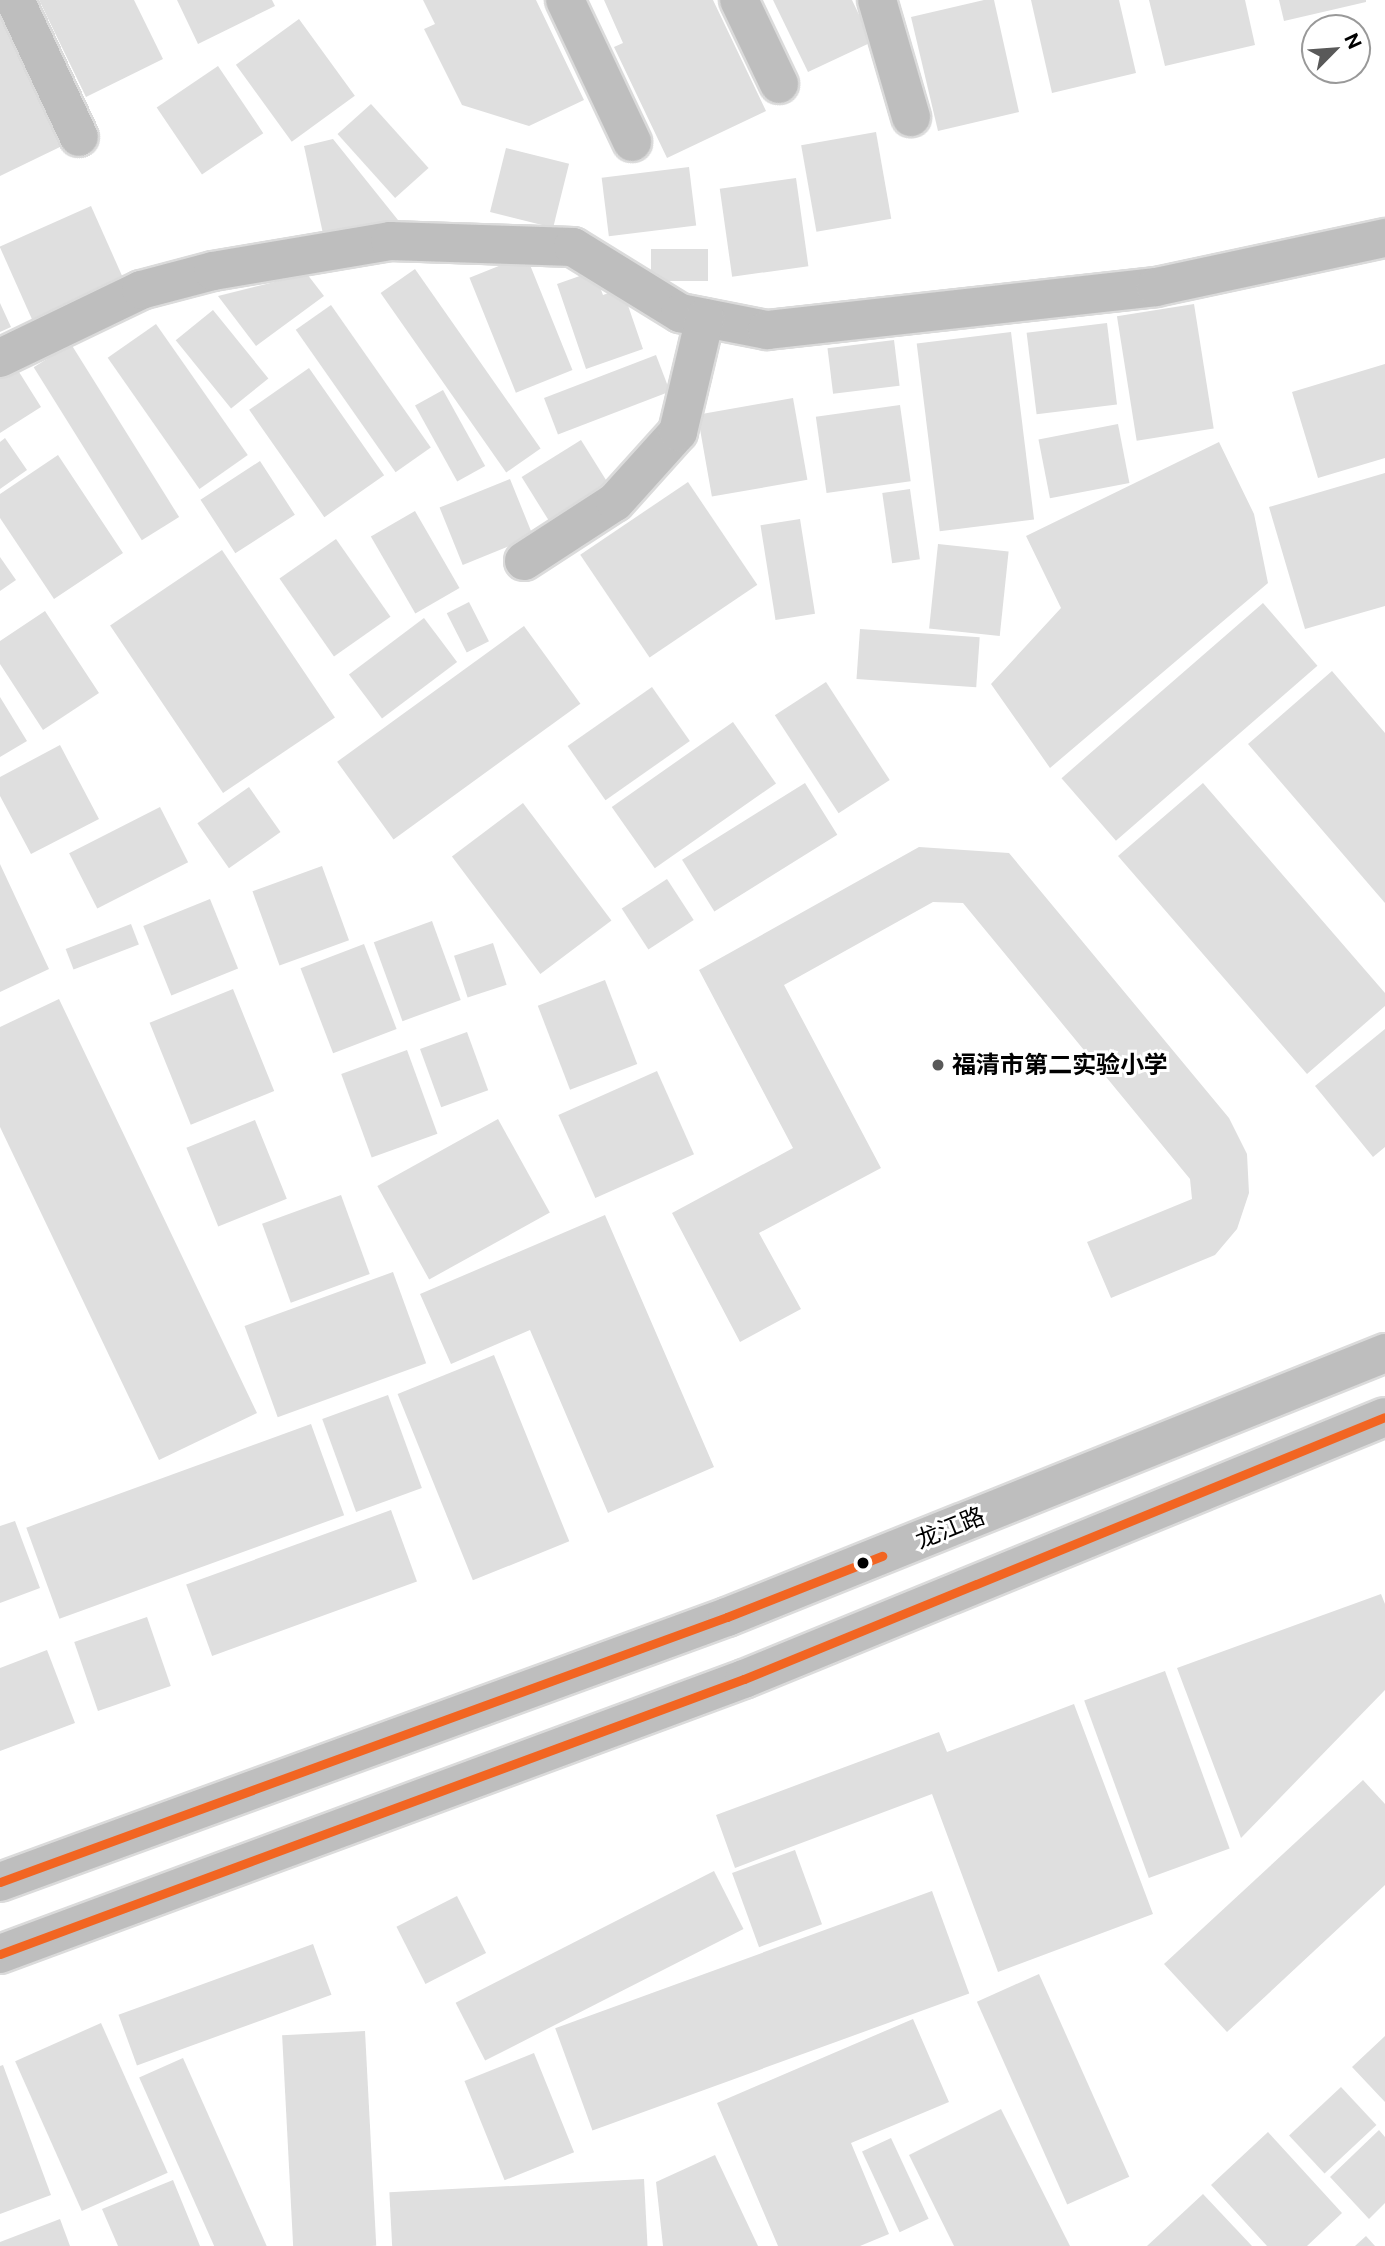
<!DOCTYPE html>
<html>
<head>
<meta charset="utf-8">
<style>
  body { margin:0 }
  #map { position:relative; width:1385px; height:2246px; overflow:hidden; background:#fff; font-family:"Public Sans","Noto Sans SC",sans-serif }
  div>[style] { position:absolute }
  .building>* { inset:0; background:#dfdfdf; transform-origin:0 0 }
  .roads { filter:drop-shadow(2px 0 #dbdbdb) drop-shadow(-2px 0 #dbdbdb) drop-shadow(0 2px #dbdbdb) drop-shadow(0 -2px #dbdbdb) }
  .street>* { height:38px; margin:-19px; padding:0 19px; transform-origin:19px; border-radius:19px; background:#bebebe }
  .primary>* { height:38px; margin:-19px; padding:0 19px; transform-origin:19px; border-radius:19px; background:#bebebe }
  .bus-1>* { height:9px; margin:-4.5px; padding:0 4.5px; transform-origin:4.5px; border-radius:4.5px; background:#f26522 }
  .dots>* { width:19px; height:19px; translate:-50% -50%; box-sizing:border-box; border:4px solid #fff; border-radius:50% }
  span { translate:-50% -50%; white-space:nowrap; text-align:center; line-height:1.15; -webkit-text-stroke:6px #fff; paint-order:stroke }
  .poi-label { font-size:24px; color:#000; font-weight:700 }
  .left { translate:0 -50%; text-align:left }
  .street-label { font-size:24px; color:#000 }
  .north { position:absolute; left:1301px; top:14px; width:70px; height:70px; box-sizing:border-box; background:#fff; border:2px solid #999; border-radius:50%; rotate:65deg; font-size:19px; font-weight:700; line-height:28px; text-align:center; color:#000 }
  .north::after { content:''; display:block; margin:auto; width:24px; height:32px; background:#595959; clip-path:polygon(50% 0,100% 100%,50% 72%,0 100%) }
</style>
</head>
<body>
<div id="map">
  <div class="building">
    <i style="clip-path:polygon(39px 0,134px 0,163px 59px,86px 97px)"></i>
    <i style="clip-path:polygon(177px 0,272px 0,275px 6px,198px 44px)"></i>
    <i style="clip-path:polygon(423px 0,536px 0,584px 100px,529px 126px,462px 105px,424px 29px,435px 24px)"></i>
    <i style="clip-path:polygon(604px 0,713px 0,766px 111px,667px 158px,614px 47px,623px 43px)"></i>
    <i style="clip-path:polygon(773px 0,852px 0,872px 42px,808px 72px)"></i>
    <i style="clip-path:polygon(984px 0,994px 0,1019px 112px,938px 131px,911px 17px)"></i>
    <i style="clip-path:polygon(1031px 0,1119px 0,1136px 73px,1052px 93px)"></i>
    <i style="clip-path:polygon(1149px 0,1245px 0,1255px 45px,1165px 66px)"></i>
    <i style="clip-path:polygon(1279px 0,1366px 0,1366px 2px,1284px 21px)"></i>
    <i style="clip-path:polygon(0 17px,62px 146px,0 176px)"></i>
    <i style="left:299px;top:19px;width:95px;height:78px;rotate:54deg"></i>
    <i style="left:218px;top:66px;width:81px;height:74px;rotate:56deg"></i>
    <i style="left:371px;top:104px;width:86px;height:45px;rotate:48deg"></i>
    <i style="left:876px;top:132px;width:88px;height:76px;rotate:80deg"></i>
    <i style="clip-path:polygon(333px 139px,406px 230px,325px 243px,304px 146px)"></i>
    <i style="left:506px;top:148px;width:65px;height:66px;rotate:14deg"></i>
    <i style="left:689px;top:167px;width:59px;height:88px;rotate:83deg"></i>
    <i style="left:796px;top:178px;width:89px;height:77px;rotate:82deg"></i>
    <i style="left:91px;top:206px;width:82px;height:100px;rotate:66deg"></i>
    <i style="left:651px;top:249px;width:57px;height:32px"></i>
    <i style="left:526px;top:255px;width:124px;height:61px;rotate:68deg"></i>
    <i style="left:415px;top:269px;width:219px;height:42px;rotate:55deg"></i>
    <i style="clip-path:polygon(594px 271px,603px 295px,622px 288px,643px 349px,586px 369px,557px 284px)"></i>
    <i style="clip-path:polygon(307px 274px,324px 296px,256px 346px,218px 296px)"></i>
    <i style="clip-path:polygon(0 303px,11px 327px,0 332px)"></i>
    <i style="left:1194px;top:304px;width:126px;height:78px;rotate:81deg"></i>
    <i style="left:331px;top:305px;width:174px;height:43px;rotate:55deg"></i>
    <i style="left:213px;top:310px;width:88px;height:48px;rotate:51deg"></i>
    <i style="left:1107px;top:323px;width:82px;height:81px;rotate:83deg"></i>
    <i style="left:156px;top:324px;width:160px;height:59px;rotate:55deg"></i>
    <i style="left:1011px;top:332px;width:189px;height:95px;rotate:83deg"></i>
    <i style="left:894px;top:340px;width:46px;height:67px;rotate:83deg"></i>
    <i style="left:71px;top:344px;width:204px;height:44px;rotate:58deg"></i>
    <i style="left:656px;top:355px;width:39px;height:120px;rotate:69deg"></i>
    <i style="clip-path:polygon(14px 364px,41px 407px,0 433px,0 373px)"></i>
    <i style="clip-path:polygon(1385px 364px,1385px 458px,1318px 478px,1292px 392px)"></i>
    <i style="left:309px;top:368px;width:131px;height:73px;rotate:55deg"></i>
    <i style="left:443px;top:390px;width:87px;height:32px;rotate:61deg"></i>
    <i style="left:793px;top:398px;width:83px;height:97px;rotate:80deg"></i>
    <i style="left:900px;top:405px;width:77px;height:85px;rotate:82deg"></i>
    <i style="left:1118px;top:424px;width:60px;height:81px;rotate:79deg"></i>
    <i style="clip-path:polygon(5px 438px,27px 470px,0 489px,0 442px)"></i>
    <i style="left:581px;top:440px;width:61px;height:70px;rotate:58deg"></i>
    <i style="clip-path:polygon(1219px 442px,1254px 514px,1268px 583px,1050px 768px,991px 684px,1061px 608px,1026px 536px)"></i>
    <i style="clip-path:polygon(58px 455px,123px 553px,54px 599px,0 518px,0 494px)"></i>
    <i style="left:260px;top:461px;width:64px;height:71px;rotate:57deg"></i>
    <i style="clip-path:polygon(1385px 473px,1385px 606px,1305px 629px,1269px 507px)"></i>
    <i style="left:510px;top:479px;width:62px;height:76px;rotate:68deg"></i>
    <i style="left:688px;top:482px;width:124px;height:130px;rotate:56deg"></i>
    <i style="left:910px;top:489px;width:71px;height:28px;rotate:82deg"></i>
    <i style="left:415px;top:511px;width:89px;height:51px;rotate:60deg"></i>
    <i style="left:800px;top:519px;width:96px;height:40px;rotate:81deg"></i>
    <i style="left:336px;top:539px;width:95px;height:69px;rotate:55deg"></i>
    <i style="left:938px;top:544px;width:71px;height:85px;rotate:6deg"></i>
    <i style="left:222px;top:550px;width:202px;height:135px;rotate:56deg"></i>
    <i style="clip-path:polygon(0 557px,16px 580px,0 591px)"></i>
    <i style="left:469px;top:602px;width:44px;height:25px;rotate:63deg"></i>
    <i style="left:1263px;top:603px;width:83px;height:267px;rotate:49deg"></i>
    <i style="clip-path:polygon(45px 611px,99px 693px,43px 730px,0 664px,0 641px)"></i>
    <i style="left:424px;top:618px;width:55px;height:94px;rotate:53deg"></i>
    <i style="left:524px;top:626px;width:96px;height:231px;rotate:54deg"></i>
    <i style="left:860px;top:629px;width:120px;height:50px;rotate:4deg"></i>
    <i style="clip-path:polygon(1332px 671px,1385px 733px,1385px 903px,1248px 744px)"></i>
    <i style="left:826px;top:682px;width:117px;height:61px;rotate:57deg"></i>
    <i style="left:652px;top:687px;width:66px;height:103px;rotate:55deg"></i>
    <i style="clip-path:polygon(0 697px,27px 741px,0 757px)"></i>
    <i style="left:733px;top:722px;width:75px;height:148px;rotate:55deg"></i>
    <i style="clip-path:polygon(60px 745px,99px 819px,31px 854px,0 796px,0 777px)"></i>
    <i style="left:805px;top:783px;width:61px;height:145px;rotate:58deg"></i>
    <i style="clip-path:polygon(1203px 783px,1385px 993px,1385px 1006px,1307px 1074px,1118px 856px)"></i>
    <i style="left:249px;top:787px;width:55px;height:63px;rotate:55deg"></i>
    <i style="left:523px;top:803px;width:147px;height:89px;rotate:53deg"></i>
    <i style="left:160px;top:807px;width:62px;height:102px;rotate:63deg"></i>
    <i style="clip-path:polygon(919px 847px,1009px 853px,1229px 1118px,1247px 1154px,1249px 1193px,1237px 1229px,1215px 1255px,1111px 1298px,1087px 1242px,1192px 1199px,1190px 1179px,963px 903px,933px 902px,784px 985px,881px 1168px,759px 1233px,801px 1309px,740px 1342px,672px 1213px,793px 1148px,699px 970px)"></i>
    <i style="clip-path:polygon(0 864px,49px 969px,0 992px)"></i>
    <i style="left:322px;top:866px;width:79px;height:74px;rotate:70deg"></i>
    <i style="left:667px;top:879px;width:49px;height:54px;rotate:57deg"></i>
    <i style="left:210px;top:899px;width:75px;height:72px;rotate:68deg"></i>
    <i style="left:432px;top:921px;width:84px;height:62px;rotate:70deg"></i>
    <i style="left:131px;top:924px;width:22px;height:70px;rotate:69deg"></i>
    <i style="left:493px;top:943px;width:44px;height:41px;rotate:72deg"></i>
    <i style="left:364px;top:944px;width:91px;height:68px;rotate:69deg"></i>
    <i style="left:605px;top:980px;width:90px;height:72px;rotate:69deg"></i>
    <i style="left:233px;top:989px;width:110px;height:90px;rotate:68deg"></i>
    <i style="clip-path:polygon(59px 999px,257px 1413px,159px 1460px,0 1127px,0 1027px)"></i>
    <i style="clip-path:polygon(1385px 1029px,1385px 1147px,1373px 1157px,1315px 1086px)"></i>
    <i style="left:467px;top:1032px;width:62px;height:50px;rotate:70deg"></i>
    <i style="left:407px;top:1050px;width:89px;height:70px;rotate:70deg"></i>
    <i style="left:657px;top:1071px;width:91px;height:108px;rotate:66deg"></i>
    <i style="left:498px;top:1119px;width:107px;height:138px;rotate:61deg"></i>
    <i style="left:255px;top:1120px;width:85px;height:74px;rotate:68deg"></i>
    <i style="left:341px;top:1195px;width:84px;height:84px;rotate:70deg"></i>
    <i style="clip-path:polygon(605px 1215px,714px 1467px,608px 1513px,530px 1330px,451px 1364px,420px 1294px)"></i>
    <i style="left:393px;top:1272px;width:97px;height:158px;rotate:70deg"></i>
    <i style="left:494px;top:1355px;width:201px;height:104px;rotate:68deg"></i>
    <i style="left:388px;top:1395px;width:99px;height:70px;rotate:70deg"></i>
    <i style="left:311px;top:1424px;width:97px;height:303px;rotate:70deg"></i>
    <i style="left:391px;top:1510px;width:76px;height:218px;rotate:70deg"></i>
    <i style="clip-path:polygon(15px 1521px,40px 1588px,0 1603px,0 1526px)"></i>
    <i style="clip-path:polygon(1381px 1594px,1385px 1604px,1385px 1690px,1241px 1838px,1177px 1668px)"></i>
    <i style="left:147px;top:1617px;width:73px;height:77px;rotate:71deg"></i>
    <i style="clip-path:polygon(47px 1650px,75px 1723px,0 1751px,0 1668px)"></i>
    <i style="left:1165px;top:1671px;width:189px;height:86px;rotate:70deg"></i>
    <i style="clip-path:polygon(1074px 1704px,1153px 1914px,998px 1972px,932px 1794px,735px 1868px,716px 1815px,939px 1732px,947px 1752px)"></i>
    <i style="clip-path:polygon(1363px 1780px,1385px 1804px,1385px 1885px,1227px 2032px,1164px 1964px)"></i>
    <i style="left:795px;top:1850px;width:79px;height:67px;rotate:70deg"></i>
    <i style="left:714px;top:1871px;width:65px;height:290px;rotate:63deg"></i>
    <i style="left:932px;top:1891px;width:109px;height:401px;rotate:70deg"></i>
    <i style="left:457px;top:1896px;width:64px;height:68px;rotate:63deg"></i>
    <i style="left:313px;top:1944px;width:54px;height:207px;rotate:70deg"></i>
    <i style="left:1039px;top:1974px;width:222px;height:68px;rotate:66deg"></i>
    <i style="clip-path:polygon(913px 2019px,949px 2102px,851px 2143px,889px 2234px,860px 2246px,778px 2246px,717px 2103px)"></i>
    <i style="left:101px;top:2023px;width:164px;height:94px;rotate:66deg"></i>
    <i style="left:365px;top:2031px;width:215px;height:83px;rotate:87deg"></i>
    <i style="clip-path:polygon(1385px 2036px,1385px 2102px,1352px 2067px)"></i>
    <i style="left:534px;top:2053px;width:107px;height:75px;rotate:68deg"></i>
    <i style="left:183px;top:2058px;width:206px;height:48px;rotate:66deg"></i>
    <i style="clip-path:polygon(3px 2065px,51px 2195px,0 2214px,0 2066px)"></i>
    <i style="left:1341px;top:2087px;width:52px;height:71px;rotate:47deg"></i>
    <i style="clip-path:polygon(1001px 2109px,1070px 2246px,954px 2246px,909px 2155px)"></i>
    <i style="clip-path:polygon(1379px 2130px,1385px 2137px,1385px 2203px,1369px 2219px,1330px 2177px)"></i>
    <i style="clip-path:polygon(1268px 2132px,1342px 2213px,1307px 2246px,1267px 2246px,1211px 2185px)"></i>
    <i style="left:891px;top:2138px;width:89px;height:32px;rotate:65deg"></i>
    <i style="clip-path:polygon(715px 2155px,758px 2246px,663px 2246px,656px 2182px)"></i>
    <i style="left:644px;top:2179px;width:67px;height:255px;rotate:87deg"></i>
    <i style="clip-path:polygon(173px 2180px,200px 2246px,118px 2246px,102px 2209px)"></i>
    <i style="clip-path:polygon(1203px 2194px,1252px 2246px,1147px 2246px)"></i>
    <i style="clip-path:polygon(60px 2219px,70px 2246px,0 2246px,0 2242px)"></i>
    <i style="clip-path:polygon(1366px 2236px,1375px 2246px,1355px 2246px)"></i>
  </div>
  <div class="roads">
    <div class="street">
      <i style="left:15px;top:0;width:151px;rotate:65deg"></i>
      <i style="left:565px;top:0;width:157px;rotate:64.7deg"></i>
      <i style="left:739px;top:0;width:93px;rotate:64.5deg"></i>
      <i style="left:877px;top:0;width:122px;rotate:73.8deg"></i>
      <i style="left:0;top:358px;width:157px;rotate:-25.7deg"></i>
      <i style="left:141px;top:290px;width:74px;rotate:-14.8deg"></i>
      <i style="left:213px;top:271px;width:180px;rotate:-9.6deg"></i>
      <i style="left:390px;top:241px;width:183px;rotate:1.9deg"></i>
      <i style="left:573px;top:247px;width:126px;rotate:31.7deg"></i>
      <i style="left:680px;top:313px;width:89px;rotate:11.1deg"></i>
      <i style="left:767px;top:330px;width:391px;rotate:-6.3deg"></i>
      <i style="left:1156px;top:287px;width:234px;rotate:-12.1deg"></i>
      <i style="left:524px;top:561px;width:108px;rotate:-33deg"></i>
      <i style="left:615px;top:502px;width:94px;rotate:-48deg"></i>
      <i style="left:678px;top:432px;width:117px;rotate:-76.7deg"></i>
    </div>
    <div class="primary">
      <i style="left:0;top:1882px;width:774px;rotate:-20.03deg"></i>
      <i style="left:727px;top:1617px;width:709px;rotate:-21.86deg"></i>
      <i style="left:0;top:1954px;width:793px;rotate:-20.29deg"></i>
      <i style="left:744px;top:1679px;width:692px;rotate:-22.23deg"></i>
    </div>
  </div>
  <div class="bus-1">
    <i style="left:0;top:1882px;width:774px;rotate:-20.03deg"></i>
    <i style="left:727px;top:1617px;width:167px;rotate:-21.5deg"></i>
    <i style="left:0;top:1954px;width:793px;rotate:-20.29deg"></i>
    <i style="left:744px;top:1679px;width:692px;rotate:-22.23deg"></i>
  </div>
  <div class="dots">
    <i style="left:938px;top:1065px;background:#595959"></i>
    <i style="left:863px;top:1563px;background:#000"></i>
  </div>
  <div class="poi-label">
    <span class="left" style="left:952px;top:1065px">福清市第二实验小学</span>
  </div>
  <div class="street-label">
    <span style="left:950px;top:1528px;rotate:-22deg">龙江路</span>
  </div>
  <div class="north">N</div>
</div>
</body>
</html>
